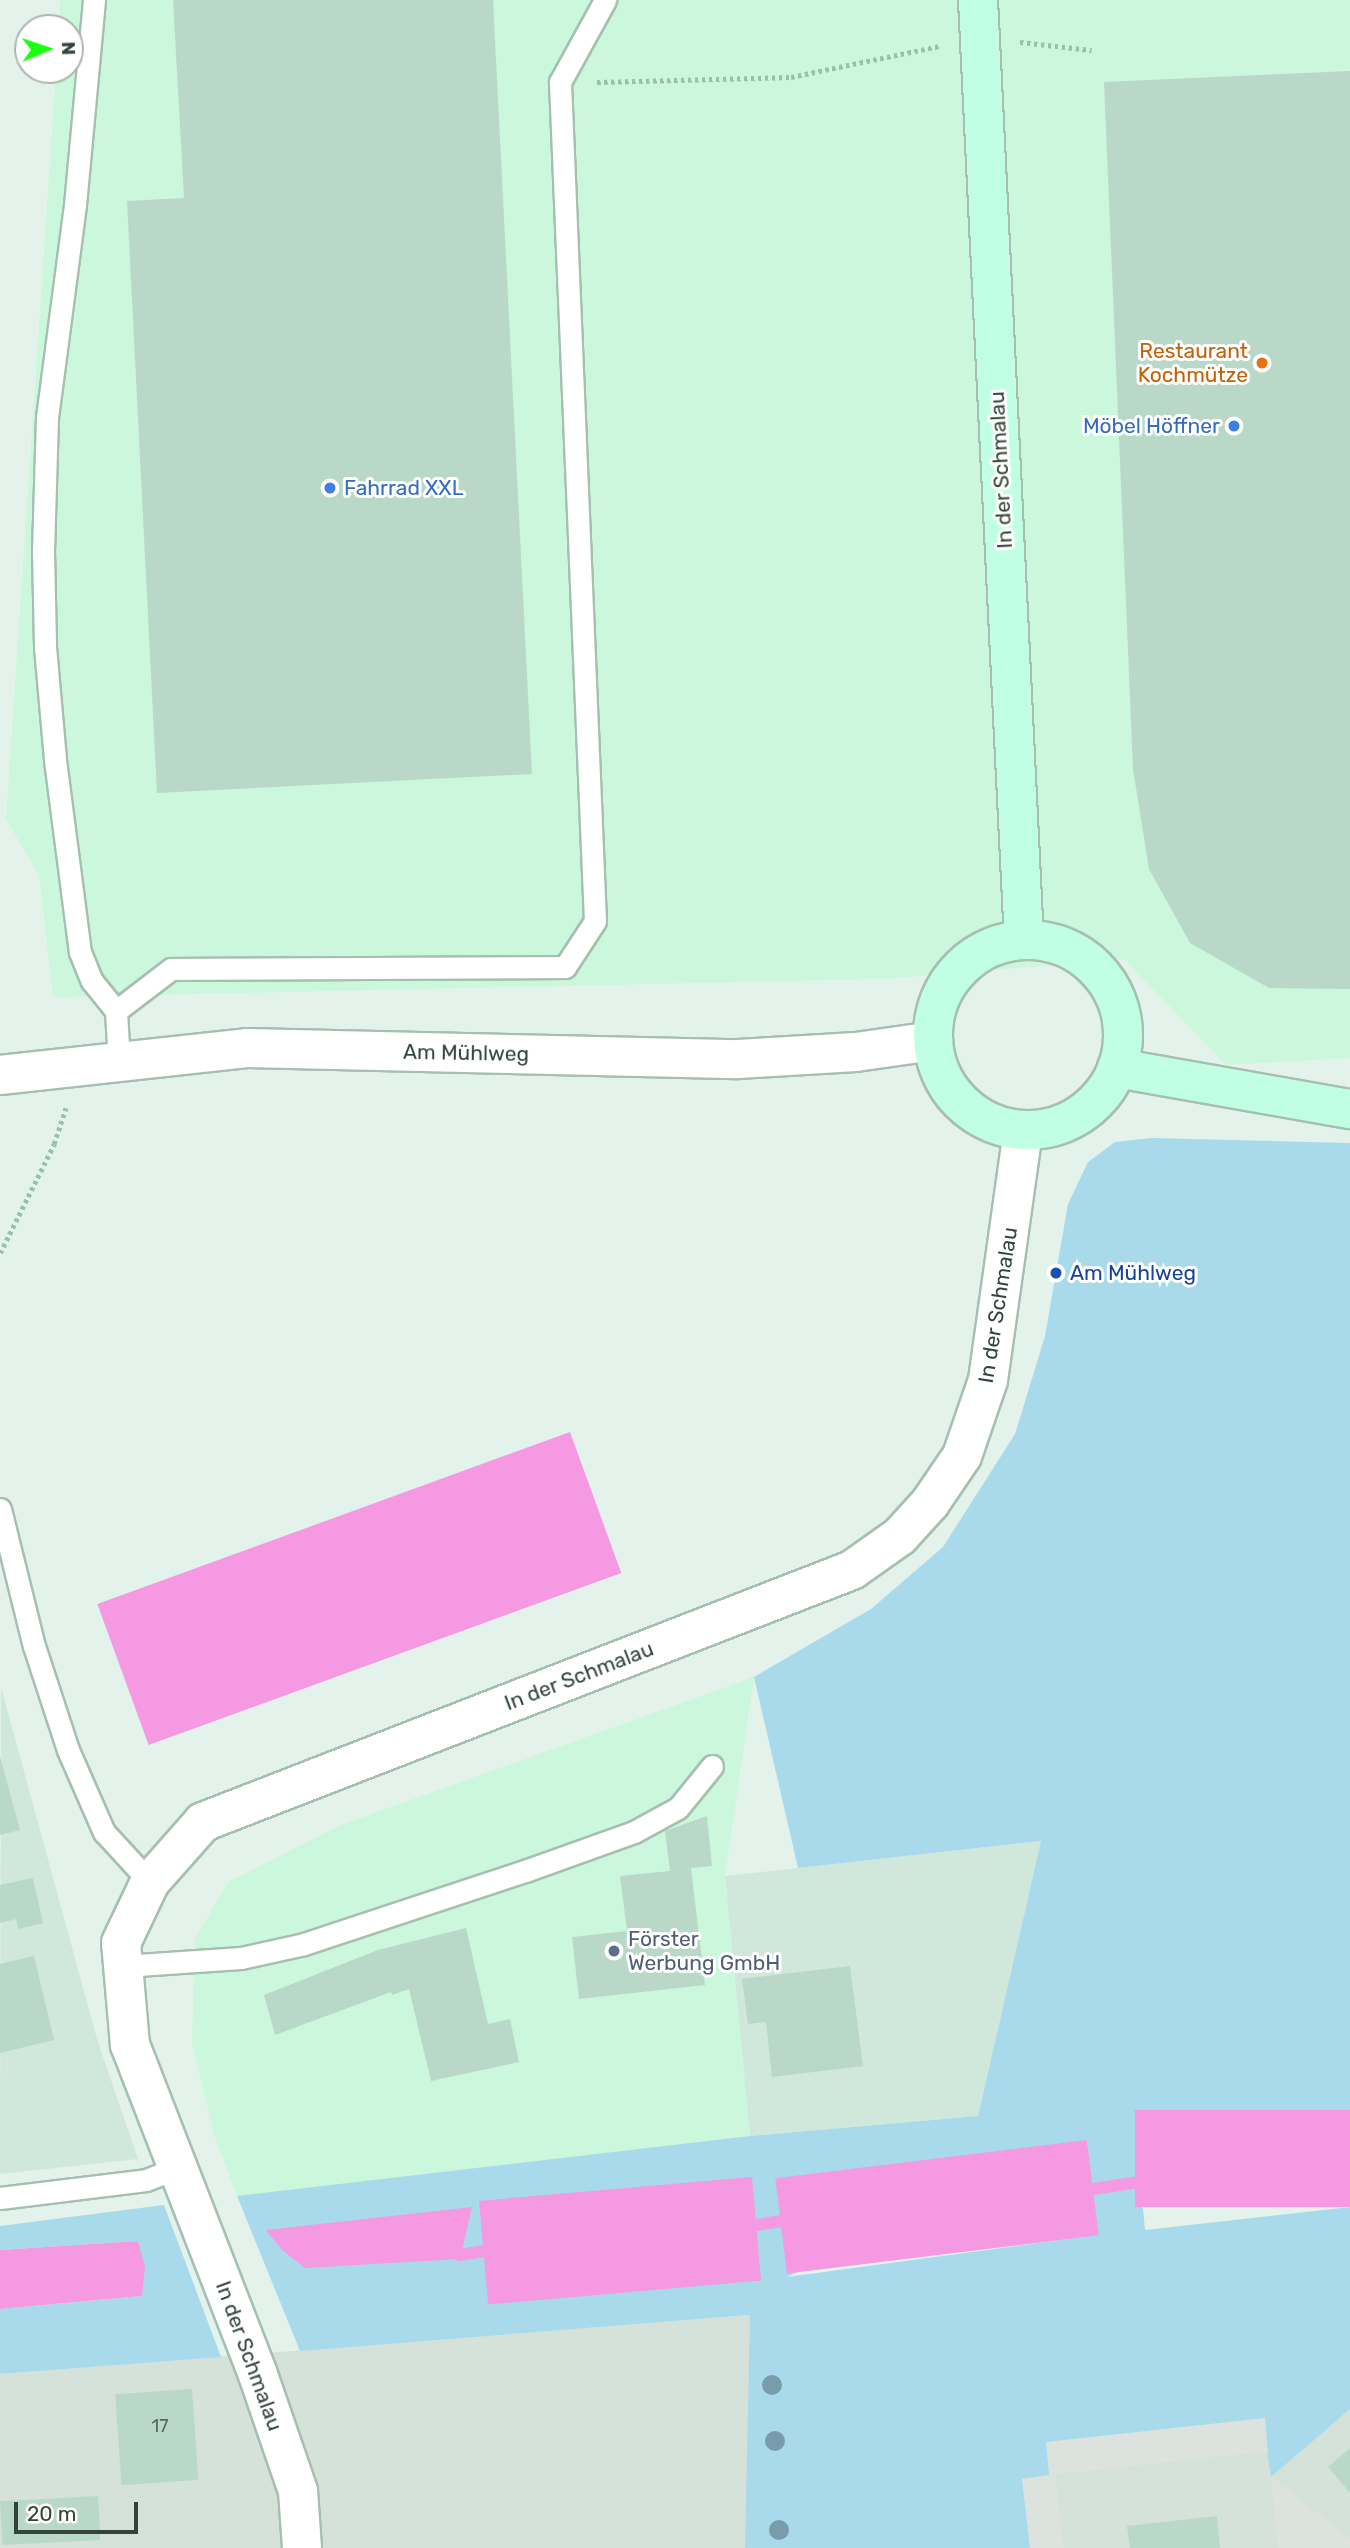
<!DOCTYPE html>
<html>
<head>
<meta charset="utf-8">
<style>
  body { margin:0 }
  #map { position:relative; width:1350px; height:2548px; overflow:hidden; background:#e3f3eb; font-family:Rubik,sans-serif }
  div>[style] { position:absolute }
  .residential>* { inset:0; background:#d0e7dc }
  .commercial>* { inset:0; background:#cbf7dc }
  .industrial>* { inset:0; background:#d5e2da }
  .green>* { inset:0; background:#a8daeb }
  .parking>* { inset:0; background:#dce3df }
  .water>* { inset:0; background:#f599e2; transform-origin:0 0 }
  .stream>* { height:12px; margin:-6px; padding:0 6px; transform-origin:6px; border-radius:6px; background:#f599e2 }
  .building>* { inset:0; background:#bad8c7; transform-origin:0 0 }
  .path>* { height:4.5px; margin-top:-2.25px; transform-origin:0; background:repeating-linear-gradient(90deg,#95c2a9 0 3.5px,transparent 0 7px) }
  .roads { filter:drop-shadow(2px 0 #a5bfb0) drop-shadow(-2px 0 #a5bfb0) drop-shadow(0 2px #a5bfb0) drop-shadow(0 -2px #a5bfb0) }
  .service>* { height:21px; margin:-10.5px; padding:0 10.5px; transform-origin:10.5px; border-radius:10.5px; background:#fff }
  .minor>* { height:38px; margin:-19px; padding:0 19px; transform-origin:19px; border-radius:19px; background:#fff }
  .secondary>* { height:38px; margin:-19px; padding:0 19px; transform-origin:19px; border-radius:19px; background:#c1ffe4 }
  .secondary>.ring { margin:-19px; padding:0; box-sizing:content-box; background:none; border:38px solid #c1ffe4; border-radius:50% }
  .trees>* { width:20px; height:20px; margin:-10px; border-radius:50%; background:#799cad }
  .dots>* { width:19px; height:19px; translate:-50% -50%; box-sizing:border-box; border:4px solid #fff; border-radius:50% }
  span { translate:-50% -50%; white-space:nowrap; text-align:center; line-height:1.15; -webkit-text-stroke:6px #fff; paint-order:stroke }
  .number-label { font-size:18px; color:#556a5d }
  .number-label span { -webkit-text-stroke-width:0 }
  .food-label { font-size:21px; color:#c56008 }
  .right { translate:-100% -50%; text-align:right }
  .shop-label { font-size:21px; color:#366cbe }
  .left { translate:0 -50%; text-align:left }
  .street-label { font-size:21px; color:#33453a }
  .transit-label { font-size:21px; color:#164399 }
  .service-label { font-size:21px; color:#4e5e75 }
  .north { position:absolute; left:14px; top:14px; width:70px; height:70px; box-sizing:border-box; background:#fff; border:2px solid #adb5b0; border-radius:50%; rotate:88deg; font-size:19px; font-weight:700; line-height:28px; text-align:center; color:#33453a }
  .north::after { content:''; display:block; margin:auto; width:24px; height:32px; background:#19ff0e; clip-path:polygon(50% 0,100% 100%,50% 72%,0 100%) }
  .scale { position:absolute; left:14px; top:2502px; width:124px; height:32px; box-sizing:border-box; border:4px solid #33453a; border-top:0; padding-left:9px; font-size:21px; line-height:24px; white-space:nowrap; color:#33453a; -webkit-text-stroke:5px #fff; paint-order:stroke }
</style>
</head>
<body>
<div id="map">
  <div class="residential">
    <i style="clip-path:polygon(1px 1687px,97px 2039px,138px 2159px,0 2174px)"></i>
    <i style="clip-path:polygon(1041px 1841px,978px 2116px,750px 2136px,725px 1876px)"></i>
  </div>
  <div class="commercial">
    <i style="clip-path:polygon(60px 0,1350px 0,1350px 1058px,1226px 1065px,1124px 959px,883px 979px,53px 997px,39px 875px,6px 819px,56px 70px,70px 70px,70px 28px,58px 28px)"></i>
    <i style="clip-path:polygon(754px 1677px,725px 1876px,750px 2136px,237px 2196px,214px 2134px,192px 2043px,195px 1939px,228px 1882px,341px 1825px)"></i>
  </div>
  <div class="industrial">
    <i style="clip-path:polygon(1350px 2224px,1350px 2548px,0 2548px,0 2374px,750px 2315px)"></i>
  </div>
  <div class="green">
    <i style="clip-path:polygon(evenodd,1152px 1138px,1350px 1143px,1350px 2110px,1136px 2134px,1145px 2230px,1350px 2207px,1350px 2409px,1271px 2477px,1267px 2452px,1056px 2475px,1064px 2548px,745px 2548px,750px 2315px,300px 2351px,237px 2196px,750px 2136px,978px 2116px,1041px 1841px,798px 1868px,754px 1677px,871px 1609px,943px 1547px,1015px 1434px,1045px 1336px,1068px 1204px,1088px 1162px,1115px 1142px,1152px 1138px,1087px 2140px,1098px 2235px,787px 2277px,1087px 2140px)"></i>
    <i style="clip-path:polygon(164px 2205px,221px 2357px,0 2374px,0 2309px,142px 2296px,138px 2241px,0 2250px,0 2226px)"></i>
  </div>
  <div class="parking">
    <i style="clip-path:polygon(1265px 2418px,1268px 2452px,1056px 2475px,1064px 2548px,1030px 2548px,1022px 2479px,1049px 2475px,1046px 2442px)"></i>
    <i style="clip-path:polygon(1271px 2477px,1350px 2539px,1350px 2548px,1278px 2548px)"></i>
  </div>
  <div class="water">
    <i style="left:570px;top:1432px;width:150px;height:503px;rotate:70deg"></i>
    <i style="left:1350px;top:2110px;width:97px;height:215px;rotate:90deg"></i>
    <i style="left:1087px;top:2140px;width:96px;height:314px;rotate:83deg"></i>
    <i style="left:752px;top:2177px;width:104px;height:274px;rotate:85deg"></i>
    <i style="clip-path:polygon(472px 2207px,460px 2259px,305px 2268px,282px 2250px,266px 2230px)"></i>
    <i style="clip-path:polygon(138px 2241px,145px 2267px,142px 2296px,0 2309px,0 2250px)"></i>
  </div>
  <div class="stream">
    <i style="left:1093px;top:2189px;width:48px;rotate:-8.5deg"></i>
    <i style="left:756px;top:2225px;width:24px;rotate:-9deg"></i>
    <i style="left:459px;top:2255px;width:25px;rotate:-9deg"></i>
  </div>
  <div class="building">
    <i style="clip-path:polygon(173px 0,493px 0,532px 774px,157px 793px,127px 201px,184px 198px)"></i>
    <i style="clip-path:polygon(1350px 71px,1350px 989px,1269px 988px,1190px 943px,1149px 869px,1133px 769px,1104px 82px)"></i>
    <i style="clip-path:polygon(0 1756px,20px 1830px,0 1835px)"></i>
    <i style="clip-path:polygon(707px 1816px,712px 1866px,691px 1868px,705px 1985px,579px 1999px,572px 1937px,627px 1931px,620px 1876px,670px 1871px,665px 1831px)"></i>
    <i style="clip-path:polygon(33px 1878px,43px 1923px,18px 1929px,16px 1919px,0 1923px,0 1885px)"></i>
    <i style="clip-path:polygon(466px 1928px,488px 2024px,510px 2019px,519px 2062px,431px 2081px,409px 1989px,392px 1995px,391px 1992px,275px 2035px,264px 1995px,378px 1950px)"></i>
    <i style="clip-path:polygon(34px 1956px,54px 2040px,0 2053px,0 1964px)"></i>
    <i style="clip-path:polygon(850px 1966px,863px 2066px,772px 2077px,766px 2022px,748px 2024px,742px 1979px)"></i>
    <i style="left:192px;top:2389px;width:91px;height:77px;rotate:86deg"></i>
    <i style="clip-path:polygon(1350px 2448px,1350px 2493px,1328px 2467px)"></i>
    <i style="left:98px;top:2496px;width:44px;height:98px;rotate:87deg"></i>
    <i style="clip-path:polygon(1217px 2516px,1220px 2548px,1130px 2548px,1127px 2526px)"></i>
  </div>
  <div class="path">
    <i style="left:1020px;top:42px;width:72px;rotate:6.3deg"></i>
    <i style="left:597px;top:82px;width:194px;rotate:-1.5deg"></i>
    <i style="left:791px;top:77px;width:151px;rotate:-11.8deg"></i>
    <i style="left:0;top:1253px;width:122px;rotate:-63.6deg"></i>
    <i style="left:54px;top:1144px;width:38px;rotate:-72deg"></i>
  </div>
  <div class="roads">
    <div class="service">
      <i style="left:94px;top:0;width:206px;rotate:95.3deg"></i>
      <i style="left:75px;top:205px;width:214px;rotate:97.5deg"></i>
      <i style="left:47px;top:417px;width:133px;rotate:91.7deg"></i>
      <i style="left:43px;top:550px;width:97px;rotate:88.8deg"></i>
      <i style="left:45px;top:647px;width:113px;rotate:84.9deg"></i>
      <i style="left:55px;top:760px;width:194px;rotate:82.6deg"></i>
      <i style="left:80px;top:952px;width:31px;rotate:68deg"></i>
      <i style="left:92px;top:981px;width:38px;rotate:51deg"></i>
      <i style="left:119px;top:1062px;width:51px;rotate:-93.4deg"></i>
      <i style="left:116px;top:1011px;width:69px;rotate:-37.4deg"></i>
      <i style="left:171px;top:969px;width:394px;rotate:-0.3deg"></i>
      <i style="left:565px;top:967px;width:55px;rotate:-56.9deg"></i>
      <i style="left:595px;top:921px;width:840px;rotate:-92.39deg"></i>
      <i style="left:560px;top:82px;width:94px;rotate:-61.2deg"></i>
      <i style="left:0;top:1509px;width:141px;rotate:76.1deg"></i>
      <i style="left:34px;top:1646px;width:109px;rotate:71.9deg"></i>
      <i style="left:68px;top:1750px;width:90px;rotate:66.3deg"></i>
      <i style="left:104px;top:1832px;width:68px;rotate:47.4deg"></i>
      <i style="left:123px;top:1966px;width:118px;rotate:-3.9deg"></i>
      <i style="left:241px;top:1958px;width:65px;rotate:-12.5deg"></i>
      <i style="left:304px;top:1944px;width:233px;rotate:-18.3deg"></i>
      <i style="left:525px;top:1871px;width:116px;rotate:-19.7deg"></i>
      <i style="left:634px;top:1832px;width:50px;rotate:-28.6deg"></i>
      <i style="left:678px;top:1808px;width:54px;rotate:-51deg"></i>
      <i style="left:0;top:2198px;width:147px;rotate:-7deg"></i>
      <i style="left:146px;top:2180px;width:33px;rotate:-21deg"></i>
    </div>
    <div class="minor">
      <i style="left:0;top:1075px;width:248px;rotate:-6.2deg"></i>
      <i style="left:247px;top:1048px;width:491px;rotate:1.3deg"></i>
      <i style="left:738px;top:1059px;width:118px;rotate:-3.4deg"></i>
      <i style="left:856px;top:1052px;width:78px;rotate:-8.1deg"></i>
      <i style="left:302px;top:2548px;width:57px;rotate:-94deg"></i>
      <i style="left:298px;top:2491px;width:126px;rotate:-109deg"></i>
      <i style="left:257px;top:2372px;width:351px;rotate:-111.2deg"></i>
      <i style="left:130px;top:2045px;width:102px;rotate:-95deg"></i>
      <i style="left:121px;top:1943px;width:68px;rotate:-64.6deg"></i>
      <i style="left:150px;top:1882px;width:80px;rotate:-48.5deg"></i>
      <i style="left:203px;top:1822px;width:696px;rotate:-21.22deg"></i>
      <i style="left:852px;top:1570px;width:59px;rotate:-35.3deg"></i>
      <i style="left:900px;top:1536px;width:45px;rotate:-47.7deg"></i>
      <i style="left:930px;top:1503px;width:57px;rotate:-55.8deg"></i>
      <i style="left:962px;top:1456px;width:80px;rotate:-71.1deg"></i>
      <i style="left:988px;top:1380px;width:252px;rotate:-82deg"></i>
    </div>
    <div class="secondary">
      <i style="left:978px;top:0;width:940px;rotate:87.2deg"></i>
      <i class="ring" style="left:933px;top:940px;width:152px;height:152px"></i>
      <i style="left:1117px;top:1068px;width:237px;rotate:10deg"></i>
    </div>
  </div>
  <div class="trees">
    <i style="left:772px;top:2385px"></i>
    <i style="left:775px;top:2441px"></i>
    <i style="left:779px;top:2530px"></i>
  </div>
  <div class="dots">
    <i style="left:1262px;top:363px;background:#e8710a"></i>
    <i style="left:1234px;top:426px;background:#3f7fe0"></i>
    <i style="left:330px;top:488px;background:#3f7fe0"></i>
    <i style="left:1056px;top:1273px;background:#1a4fb4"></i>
    <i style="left:614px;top:1951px;background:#5c6f8a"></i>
  </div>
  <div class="number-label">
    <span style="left:160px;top:2426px">17</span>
  </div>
  <div class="food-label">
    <span class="right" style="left:1248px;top:363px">Restaurant<br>Kochmütze</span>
  </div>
  <div class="shop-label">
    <span class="right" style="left:1220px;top:426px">Möbel Höffner</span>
    <span class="left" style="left:344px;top:488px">Fahrrad XXL</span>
  </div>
  <div class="street-label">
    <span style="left:1001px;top:470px;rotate:-93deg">In der Schmalau</span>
    <span style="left:466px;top:1053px;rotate:1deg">Am Mühlweg</span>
    <span style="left:998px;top:1305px;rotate:-81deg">In der Schmalau</span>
    <span style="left:579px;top:1676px;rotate:-21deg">In der Schmalau</span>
    <span style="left:249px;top:2356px;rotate:70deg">In der Schmalau</span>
  </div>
  <div class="transit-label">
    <span class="left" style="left:1070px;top:1273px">Am Mühlweg</span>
  </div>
  <div class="service-label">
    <span class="left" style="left:628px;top:1951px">Förster<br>Werbung GmbH</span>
  </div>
  <div class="north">N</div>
  <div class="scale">20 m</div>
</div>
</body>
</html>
